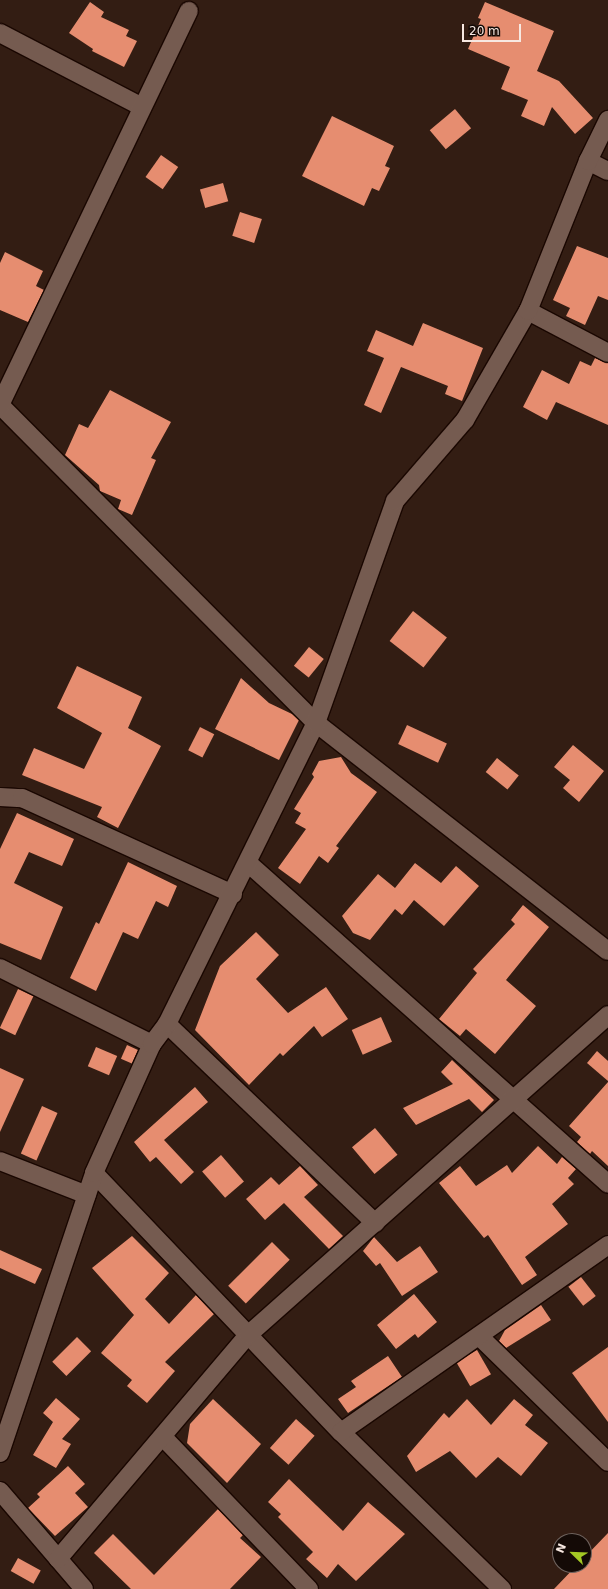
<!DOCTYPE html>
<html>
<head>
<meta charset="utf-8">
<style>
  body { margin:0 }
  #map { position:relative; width:608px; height:1589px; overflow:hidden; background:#331d13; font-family:"DejaVu Sans",sans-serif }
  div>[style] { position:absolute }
  .building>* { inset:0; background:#e68d70; transform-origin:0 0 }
  .roads { filter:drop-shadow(1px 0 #1a0701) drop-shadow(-1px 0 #1a0701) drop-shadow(0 1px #1a0701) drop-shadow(0 -1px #1a0701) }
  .minor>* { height:18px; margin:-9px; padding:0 9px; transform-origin:9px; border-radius:9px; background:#755b50 }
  span { translate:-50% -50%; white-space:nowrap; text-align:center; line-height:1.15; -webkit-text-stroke:4px #140a06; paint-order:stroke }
  .north { position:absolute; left:552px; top:1533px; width:40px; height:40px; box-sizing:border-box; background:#140a06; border:1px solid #6f635e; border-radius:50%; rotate:293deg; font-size:11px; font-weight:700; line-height:16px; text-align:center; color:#f7e8e1 }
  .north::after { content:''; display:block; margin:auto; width:14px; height:18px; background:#a4c824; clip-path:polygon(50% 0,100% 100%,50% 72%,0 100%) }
  .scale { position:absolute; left:462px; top:24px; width:59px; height:18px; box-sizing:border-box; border:2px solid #f7e8e1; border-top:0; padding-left:5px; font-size:12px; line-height:14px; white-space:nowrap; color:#f7e8e1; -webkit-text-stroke:3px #140a06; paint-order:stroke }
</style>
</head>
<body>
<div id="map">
  <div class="building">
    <i style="clip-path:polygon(90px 2px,104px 12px,101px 17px,129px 30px,126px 36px,137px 41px,124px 67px,92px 51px,93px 49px,69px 33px)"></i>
    <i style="clip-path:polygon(485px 2px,554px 31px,537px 71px,559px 81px,593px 118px,575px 134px,552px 107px,544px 126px,521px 116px,528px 100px,501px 89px,510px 67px,468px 49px,481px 19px,478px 18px)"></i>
    <i style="left:455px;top:109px;width:25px;height:33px;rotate:50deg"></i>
    <i style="clip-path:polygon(332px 116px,394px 146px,385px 166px,390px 168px,379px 191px,372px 188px,364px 206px,302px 176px)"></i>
    <i style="left:161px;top:155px;width:21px;height:27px;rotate:35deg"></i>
    <i style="left:223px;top:183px;width:19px;height:24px;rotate:74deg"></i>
    <i style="left:240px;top:212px;width:23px;height:25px;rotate:18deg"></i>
    <i style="clip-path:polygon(577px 246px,608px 258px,608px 300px,598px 296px,585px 325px,566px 316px,570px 308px,553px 300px)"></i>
    <i style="clip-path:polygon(5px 252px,43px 271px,36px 286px,44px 290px,28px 322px,0 310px,0 263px)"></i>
    <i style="clip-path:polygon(423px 323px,483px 348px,462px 401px,445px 394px,448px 386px,401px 367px,381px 413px,364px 405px,384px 358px,367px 351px,376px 330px,413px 346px)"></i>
    <i style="clip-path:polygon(595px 358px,608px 363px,608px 425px,556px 402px,547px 420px,523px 407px,542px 370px,569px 384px,580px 361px,591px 366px)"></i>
    <i style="clip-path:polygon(110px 390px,171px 422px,151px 458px,156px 460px,132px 515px,118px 509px,121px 500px,100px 491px,99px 485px,65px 455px,79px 424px,88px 428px)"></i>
    <i style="left:413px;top:611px;width:43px;height:38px;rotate:38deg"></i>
    <i style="left:309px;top:647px;width:19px;height:24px;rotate:39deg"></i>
    <i style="clip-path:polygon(77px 666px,142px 697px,128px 728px,161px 746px,118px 828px,97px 817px,102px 807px,22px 775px,34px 748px,84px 769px,102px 733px,57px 708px)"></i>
    <i style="clip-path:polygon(241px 678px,269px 703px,292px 714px,299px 720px,279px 760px,215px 729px)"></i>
    <i style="left:407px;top:725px;width:44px;height:21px;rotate:25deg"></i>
    <i style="left:200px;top:727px;width:16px;height:26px;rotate:27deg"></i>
    <i style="clip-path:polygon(573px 745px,604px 771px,579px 802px,563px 788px,570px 780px,554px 767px)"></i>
    <i style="clip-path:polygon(341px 757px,351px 773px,377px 792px,336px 846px,339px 848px,328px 863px,319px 856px,300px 884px,278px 868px,306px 829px,295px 823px,301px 813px,294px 809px,314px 777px,312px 774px,319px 761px)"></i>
    <i style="left:497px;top:758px;width:28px;height:18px;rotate:39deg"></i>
    <i style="clip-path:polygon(17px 813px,74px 839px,62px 866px,29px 852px,14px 883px,63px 907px,41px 960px,0 943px,0 849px)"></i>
    <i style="clip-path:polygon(128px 862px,177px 886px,168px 907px,156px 901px,138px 939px,123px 932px,96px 991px,70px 978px,96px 922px,99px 924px)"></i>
    <i style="clip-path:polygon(415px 863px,441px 883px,456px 866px,479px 886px,444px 926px,414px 900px,402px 915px,395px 909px,370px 940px,353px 933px,342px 916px,378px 874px,395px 888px)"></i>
    <i style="clip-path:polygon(523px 905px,549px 927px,506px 980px,536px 1006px,495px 1054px,466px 1029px,460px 1036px,439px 1019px,477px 973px,473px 969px,515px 924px,511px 920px)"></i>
    <i style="clip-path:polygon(256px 932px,279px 955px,256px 979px,288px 1013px,326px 987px,348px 1019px,322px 1037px,314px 1026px,283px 1056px,280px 1053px,249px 1085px,195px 1030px,220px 966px)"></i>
    <i style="left:18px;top:989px;width:17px;height:43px;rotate:25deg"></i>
    <i style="left:381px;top:1017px;width:27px;height:32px;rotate:66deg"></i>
    <i style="left:127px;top:1045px;width:12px;height:15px;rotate:24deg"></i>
    <i style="left:96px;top:1047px;width:23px;height:21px;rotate:23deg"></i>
    <i style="clip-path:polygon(597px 1051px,608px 1061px,608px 1081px,587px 1063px)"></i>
    <i style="clip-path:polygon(452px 1060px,494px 1100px,482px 1112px,469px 1099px,416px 1125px,403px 1108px,453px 1084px,441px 1072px)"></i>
    <i style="clip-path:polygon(0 1068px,24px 1079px,0 1132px)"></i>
    <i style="clip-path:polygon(608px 1082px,608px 1166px,592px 1151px,590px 1154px,577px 1142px,581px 1137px,569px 1126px)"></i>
    <i style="clip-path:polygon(195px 1087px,208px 1102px,164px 1140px,194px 1172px,181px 1184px,156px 1157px,150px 1162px,134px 1142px)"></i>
    <i style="left:42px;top:1106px;width:17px;height:52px;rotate:24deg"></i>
    <i style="left:375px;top:1128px;width:35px;height:30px;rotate:50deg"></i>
    <i style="clip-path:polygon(538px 1146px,557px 1164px,562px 1157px,576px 1169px,568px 1178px,574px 1184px,552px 1204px,568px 1224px,525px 1257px,537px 1275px,522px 1285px,488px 1235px,484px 1238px,439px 1183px,460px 1166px,476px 1186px,507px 1165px,512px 1173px)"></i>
    <i style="left:221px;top:1155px;width:35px;height:25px;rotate:49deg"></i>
    <i style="clip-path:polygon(300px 1166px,318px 1185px,304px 1197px,343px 1236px,329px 1249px,284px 1203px,265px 1220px,246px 1199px,271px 1177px,279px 1185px)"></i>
    <i style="clip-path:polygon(132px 1236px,169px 1273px,145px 1299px,169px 1324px,196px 1295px,214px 1314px,165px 1362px,175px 1371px,147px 1403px,127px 1386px,132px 1380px,101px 1353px,134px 1315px,92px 1268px)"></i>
    <i style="clip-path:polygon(374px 1237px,397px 1262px,420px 1246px,438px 1272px,402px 1296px,380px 1263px,376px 1266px,363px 1251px)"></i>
    <i style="left:272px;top:1242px;width:25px;height:62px;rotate:45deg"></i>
    <i style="clip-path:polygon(0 1250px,42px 1269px,35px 1284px,0 1268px)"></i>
    <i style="left:581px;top:1277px;width:24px;height:16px;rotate:52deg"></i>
    <i style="clip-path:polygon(414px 1294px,437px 1322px,418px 1338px,415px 1334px,396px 1349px,377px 1325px)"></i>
    <i style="clip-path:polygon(541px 1305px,551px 1320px,506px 1348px,499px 1341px,505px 1330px)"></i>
    <i style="left:77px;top:1337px;width:20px;height:35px;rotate:45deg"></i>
    <i style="clip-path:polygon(608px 1347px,608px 1422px,572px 1373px)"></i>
    <i style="left:477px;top:1350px;width:28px;height:24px;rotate:60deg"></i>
    <i style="clip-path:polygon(388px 1356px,402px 1377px,348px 1413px,338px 1399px,356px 1387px,351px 1381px)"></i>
    <i style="clip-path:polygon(56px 1398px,80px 1419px,62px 1439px,71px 1444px,56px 1468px,33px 1455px,53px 1422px,43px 1413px)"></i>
    <i style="clip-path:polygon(213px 1399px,261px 1444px,227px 1483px,187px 1443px,190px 1424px)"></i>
    <i style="clip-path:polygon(467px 1399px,491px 1425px,514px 1399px,533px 1415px,525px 1425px,548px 1443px,521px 1476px,498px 1457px,476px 1478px,450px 1451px,416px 1472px,407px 1456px,444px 1413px,449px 1418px)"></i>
    <i style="left:296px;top:1419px;width:25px;height:39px;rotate:42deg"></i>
    <i style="clip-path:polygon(68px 1466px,85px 1484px,75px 1493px,88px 1507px,55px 1536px,28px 1508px,40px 1497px,37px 1494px)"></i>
    <i style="clip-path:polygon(289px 1479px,343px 1531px,368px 1502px,405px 1534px,356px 1581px,338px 1564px,327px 1578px,306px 1559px,313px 1552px,278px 1517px,281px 1514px,268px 1502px)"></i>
    <i style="clip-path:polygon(218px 1509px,243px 1535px,240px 1538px,261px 1557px,230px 1589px,131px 1589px,94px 1553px,113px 1534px,154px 1575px)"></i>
    <i style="clip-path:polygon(608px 1533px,608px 1589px,554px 1589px,577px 1565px,584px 1565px,584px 1558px)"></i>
    <i style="left:18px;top:1558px;width:26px;height:15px;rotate:29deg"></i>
  </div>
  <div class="roads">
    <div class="minor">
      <i style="left:0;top:33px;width:160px;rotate:27.5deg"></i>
      <i style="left:588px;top:161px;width:22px;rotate:27deg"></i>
      <i style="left:528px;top:311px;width:90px;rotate:27.7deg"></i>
      <i style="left:0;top:405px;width:448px;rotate:45.2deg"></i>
      <i style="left:316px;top:723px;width:370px;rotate:38deg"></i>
      <i style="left:0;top:405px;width:437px;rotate:-64.4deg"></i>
      <i style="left:0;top:797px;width:22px;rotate:3deg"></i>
      <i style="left:22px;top:798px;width:232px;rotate:24.5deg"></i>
      <i style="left:248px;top:863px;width:482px;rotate:41.7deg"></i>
      <i style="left:0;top:968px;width:170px;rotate:26.6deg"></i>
      <i style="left:167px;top:1024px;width:288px;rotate:43.7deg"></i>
      <i style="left:0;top:1161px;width:93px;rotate:21.3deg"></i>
      <i style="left:94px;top:1173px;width:358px;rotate:46.4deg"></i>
      <i style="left:341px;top:1432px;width:225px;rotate:44.3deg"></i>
      <i style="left:479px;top:1336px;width:180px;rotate:44.3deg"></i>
      <i style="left:341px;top:1432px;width:326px;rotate:-35deg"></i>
      <i style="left:163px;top:1437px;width:211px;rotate:46.2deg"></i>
      <i style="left:0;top:1453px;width:295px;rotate:-71.4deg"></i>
      <i style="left:94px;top:1173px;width:141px;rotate:-65.8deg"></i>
      <i style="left:152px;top:1044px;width:25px;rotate:-53deg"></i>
      <i style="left:167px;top:1024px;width:336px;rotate:-63.7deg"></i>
      <i style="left:316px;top:723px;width:236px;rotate:-70.4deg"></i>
      <i style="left:395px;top:501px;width:107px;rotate:-49.2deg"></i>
      <i style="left:465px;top:420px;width:126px;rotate:-60deg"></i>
      <i style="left:528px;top:311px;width:162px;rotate:-68.2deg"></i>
      <i style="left:588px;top:161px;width:46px;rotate:-64deg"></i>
      <i style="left:0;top:1491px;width:129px;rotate:49.4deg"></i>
      <i style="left:58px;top:1559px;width:294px;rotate:-49.7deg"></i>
      <i style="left:248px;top:1335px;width:482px;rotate:-41.6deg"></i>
    </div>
  </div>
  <div class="north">N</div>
  <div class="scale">20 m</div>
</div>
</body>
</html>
